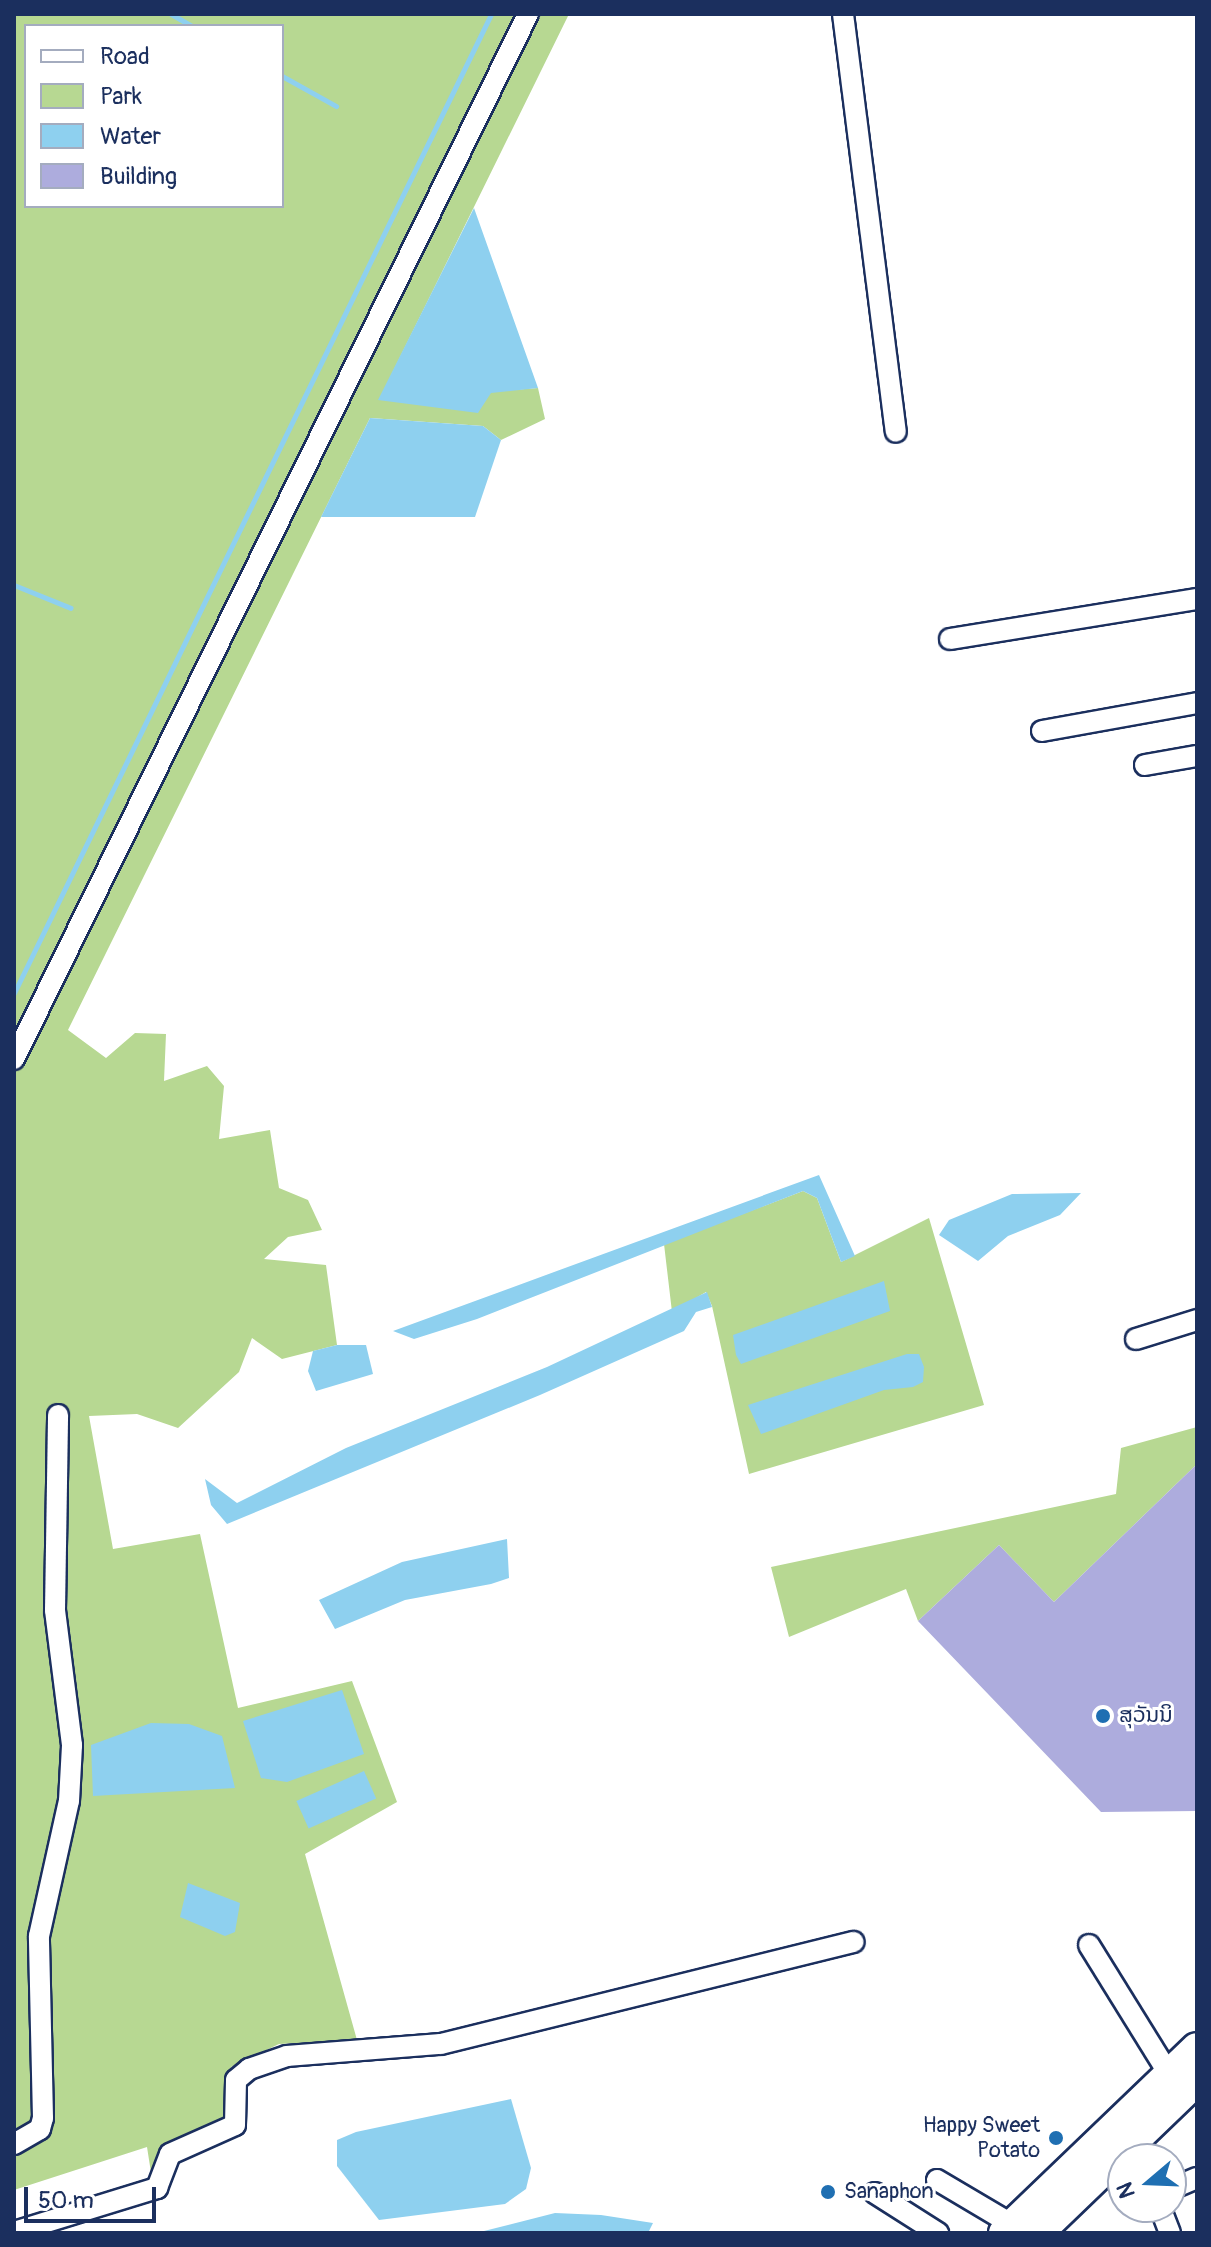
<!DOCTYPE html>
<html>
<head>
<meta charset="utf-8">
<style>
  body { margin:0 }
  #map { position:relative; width:1211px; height:2247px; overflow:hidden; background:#fff; font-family:Pangolin,"Noto Sans Lao",sans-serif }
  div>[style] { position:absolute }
  .green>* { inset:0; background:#b7d892 }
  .water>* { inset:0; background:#8ed0ef; transform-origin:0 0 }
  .stream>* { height:5px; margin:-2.5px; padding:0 2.5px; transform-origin:2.5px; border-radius:2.5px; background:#8ed0ef }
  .building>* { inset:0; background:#adacdd }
  .roads { filter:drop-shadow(2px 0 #1b2f5e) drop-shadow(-2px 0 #1b2f5e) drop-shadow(0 2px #1b2f5e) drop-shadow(0 -2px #1b2f5e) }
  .minor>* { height:20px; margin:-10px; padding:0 10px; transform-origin:10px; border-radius:10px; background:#fff }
  .highway>* { height:30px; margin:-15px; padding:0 15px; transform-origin:15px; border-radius:15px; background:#fff }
  .dots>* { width:22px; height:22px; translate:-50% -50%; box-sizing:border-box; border:4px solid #fff; border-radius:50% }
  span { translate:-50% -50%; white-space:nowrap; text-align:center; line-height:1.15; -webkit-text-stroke:6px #fff; paint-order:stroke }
  .poi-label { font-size:22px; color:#1b2f5e }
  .left { translate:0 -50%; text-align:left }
  .right { translate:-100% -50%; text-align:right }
  .frame { position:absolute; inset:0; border:16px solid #1b2f5e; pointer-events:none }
  .legend { position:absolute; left:24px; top:24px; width:260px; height:184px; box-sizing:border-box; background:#fff; border:2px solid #a4acbf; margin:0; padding:10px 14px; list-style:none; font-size:24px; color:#1b2f5e }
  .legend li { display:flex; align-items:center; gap:16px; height:40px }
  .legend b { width:40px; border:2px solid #a4acbf }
  .north { position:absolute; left:1107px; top:2143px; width:80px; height:80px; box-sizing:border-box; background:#fff; border:2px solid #a4acbf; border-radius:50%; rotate:251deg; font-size:22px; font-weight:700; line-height:32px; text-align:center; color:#1b2f5e }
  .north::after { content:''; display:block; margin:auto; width:28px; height:36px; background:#1f6fb2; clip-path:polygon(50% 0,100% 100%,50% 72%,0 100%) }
  .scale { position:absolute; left:24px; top:2187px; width:132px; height:36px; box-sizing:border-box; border:4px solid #1b2f5e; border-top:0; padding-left:10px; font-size:24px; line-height:28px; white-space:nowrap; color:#1b2f5e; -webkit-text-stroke:6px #fff; paint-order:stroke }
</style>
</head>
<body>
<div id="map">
  <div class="green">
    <i style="clip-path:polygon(evenodd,14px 14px,569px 14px,379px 400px,538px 388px,545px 419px,501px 440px,483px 426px,370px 418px,68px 1030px,106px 1058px,135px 1033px,166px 1034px,164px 1081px,207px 1066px,224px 1086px,219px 1139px,270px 1130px,279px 1188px,308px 1200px,322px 1230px,288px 1237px,264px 1259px,326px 1265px,337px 1345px,282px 1359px,252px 1338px,239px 1372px,178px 1428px,137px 1414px,89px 1416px,113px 1549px,200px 1534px,238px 1708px,352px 1681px,397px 1802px,305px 1854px,357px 2040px,279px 2044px,231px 2067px,222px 2124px,152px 2179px,147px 2147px,14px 2190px,14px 14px,26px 26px,282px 26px,282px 206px,26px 206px,26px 26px)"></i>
    <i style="clip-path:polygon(803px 1191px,817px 1198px,841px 1262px,929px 1218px,984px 1405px,749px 1474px,712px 1306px,706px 1292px,672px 1312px,664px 1244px)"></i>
    <i style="clip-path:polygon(1197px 1427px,1197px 1464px,1054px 1602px,999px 1545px,918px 1621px,906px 1589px,789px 1637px,771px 1567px,1116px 1494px,1121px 1448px)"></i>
  </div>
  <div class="water">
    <i style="clip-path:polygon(474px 208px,538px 388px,491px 393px,478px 413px,378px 400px)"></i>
    <i style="clip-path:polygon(370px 418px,483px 426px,501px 440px,475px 517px,321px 517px)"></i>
    <i style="clip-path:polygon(819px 1175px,855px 1256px,841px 1262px,817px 1198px,803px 1191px,477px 1319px,414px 1339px,393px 1331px)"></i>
    <i style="clip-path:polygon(1081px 1193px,1060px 1215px,1008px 1236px,978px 1261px,939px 1235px,949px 1220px,1012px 1194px)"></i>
    <i style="clip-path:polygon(884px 1281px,890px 1311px,741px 1364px,736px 1355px,733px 1335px)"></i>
    <i style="clip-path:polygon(707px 1292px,712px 1307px,696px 1312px,684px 1331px,540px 1395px,227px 1524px,211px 1505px,205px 1479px,237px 1503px,346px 1448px,547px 1367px)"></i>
    <i style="clip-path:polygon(337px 1345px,366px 1345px,373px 1374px,316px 1391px,308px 1371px,313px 1351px)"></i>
    <i style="clip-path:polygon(907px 1354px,919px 1354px,924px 1367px,923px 1382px,913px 1387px,884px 1390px,761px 1434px,748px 1405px)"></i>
    <i style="clip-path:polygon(507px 1539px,509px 1578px,491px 1584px,405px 1600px,335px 1629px,319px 1600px,402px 1562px)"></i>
    <i style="clip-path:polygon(342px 1690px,364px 1754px,287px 1782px,261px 1778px,243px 1721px)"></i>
    <i style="clip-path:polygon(151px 1723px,189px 1724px,222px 1736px,235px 1788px,93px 1796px,91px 1745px)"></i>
    <i style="left:364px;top:1771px;width:30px;height:74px;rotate:66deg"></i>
    <i style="clip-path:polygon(188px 1883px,240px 1903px,235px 1932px,225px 1936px,180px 1917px)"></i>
    <i style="clip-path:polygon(511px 2099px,531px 2168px,526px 2189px,505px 2204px,379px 2220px,337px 2166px,337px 2140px,356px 2132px)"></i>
    <i style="clip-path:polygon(555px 2213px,601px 2215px,653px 2223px,648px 2233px,476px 2233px)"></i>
  </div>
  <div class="stream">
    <i style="left:171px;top:14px;width:24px;rotate:30deg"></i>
    <i style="left:282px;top:76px;width:62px;rotate:29.1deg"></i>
    <i style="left:14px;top:585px;width:61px;rotate:22deg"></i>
    <i style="left:14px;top:993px;width:1089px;rotate:-64.02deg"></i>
  </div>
  <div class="building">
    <i style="clip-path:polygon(1197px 1464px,1197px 1811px,1101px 1812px,918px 1621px,999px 1545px,1054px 1602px)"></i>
  </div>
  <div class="roads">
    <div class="minor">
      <i style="left:843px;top:14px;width:421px;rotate:82.8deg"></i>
      <i style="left:950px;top:639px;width:250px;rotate:-9.2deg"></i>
      <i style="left:1042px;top:731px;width:158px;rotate:-10.2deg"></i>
      <i style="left:1145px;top:765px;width:53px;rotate:-9.8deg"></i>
      <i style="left:14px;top:1059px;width:1165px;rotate:-63.81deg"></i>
      <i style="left:1136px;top:1339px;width:64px;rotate:-17.3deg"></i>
      <i style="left:1089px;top:1945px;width:152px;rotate:58.2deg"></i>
      <i style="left:14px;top:2144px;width:30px;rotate:-30deg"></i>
      <i style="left:40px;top:2129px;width:11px;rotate:-75deg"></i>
      <i style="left:43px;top:2118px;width:182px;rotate:-91.3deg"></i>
      <i style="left:39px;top:1936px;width:138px;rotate:-77.5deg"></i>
      <i style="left:69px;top:1801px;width:56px;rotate:-86.9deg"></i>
      <i style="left:72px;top:1745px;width:136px;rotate:-97.2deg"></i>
      <i style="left:55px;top:1610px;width:195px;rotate:-89.1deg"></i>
      <i style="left:937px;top:2180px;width:88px;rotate:30.6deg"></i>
      <i style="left:1171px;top:2189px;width:28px;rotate:-23deg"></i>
      <i style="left:875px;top:2193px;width:75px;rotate:32.4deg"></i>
      <i style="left:1160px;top:2207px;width:28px;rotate:69deg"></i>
      <i style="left:14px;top:2232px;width:150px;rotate:-17.1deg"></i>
      <i style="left:157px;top:2188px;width:36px;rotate:-69deg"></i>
      <i style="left:170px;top:2154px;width:71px;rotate:-24deg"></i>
      <i style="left:235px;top:2125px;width:45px;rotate:-88.7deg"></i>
      <i style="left:236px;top:2080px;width:17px;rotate:-40deg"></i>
      <i style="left:249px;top:2069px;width:40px;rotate:-18.9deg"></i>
      <i style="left:287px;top:2056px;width:154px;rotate:-4.5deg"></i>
      <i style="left:441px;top:2044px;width:425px;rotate:-13.9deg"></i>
    </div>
    <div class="highway">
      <i style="left:1004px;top:2233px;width:267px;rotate:-43.8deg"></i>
      <i style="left:1038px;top:2233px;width:221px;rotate:-43.9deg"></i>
    </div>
  </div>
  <div class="dots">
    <i style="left:1103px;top:1716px;background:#1f6fb2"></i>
    <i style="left:1056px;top:2138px;background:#1f6fb2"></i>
    <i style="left:828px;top:2192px;background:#1f6fb2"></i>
  </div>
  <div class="poi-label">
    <span class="left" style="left:1119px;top:1716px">ສຸວັນນິ</span>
    <span class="right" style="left:1040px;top:2138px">Happy Sweet<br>Potato</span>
    <span class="left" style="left:844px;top:2192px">Sanaphon</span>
  </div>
  <div class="frame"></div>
  <ul class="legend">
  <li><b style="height:10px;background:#fff"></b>Road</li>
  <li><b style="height:22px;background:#b7d892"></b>Park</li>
  <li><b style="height:22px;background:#8ed0ef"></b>Water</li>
  <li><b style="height:22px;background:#adacdd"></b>Building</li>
  </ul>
  <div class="north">N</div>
  <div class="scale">50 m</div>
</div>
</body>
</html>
